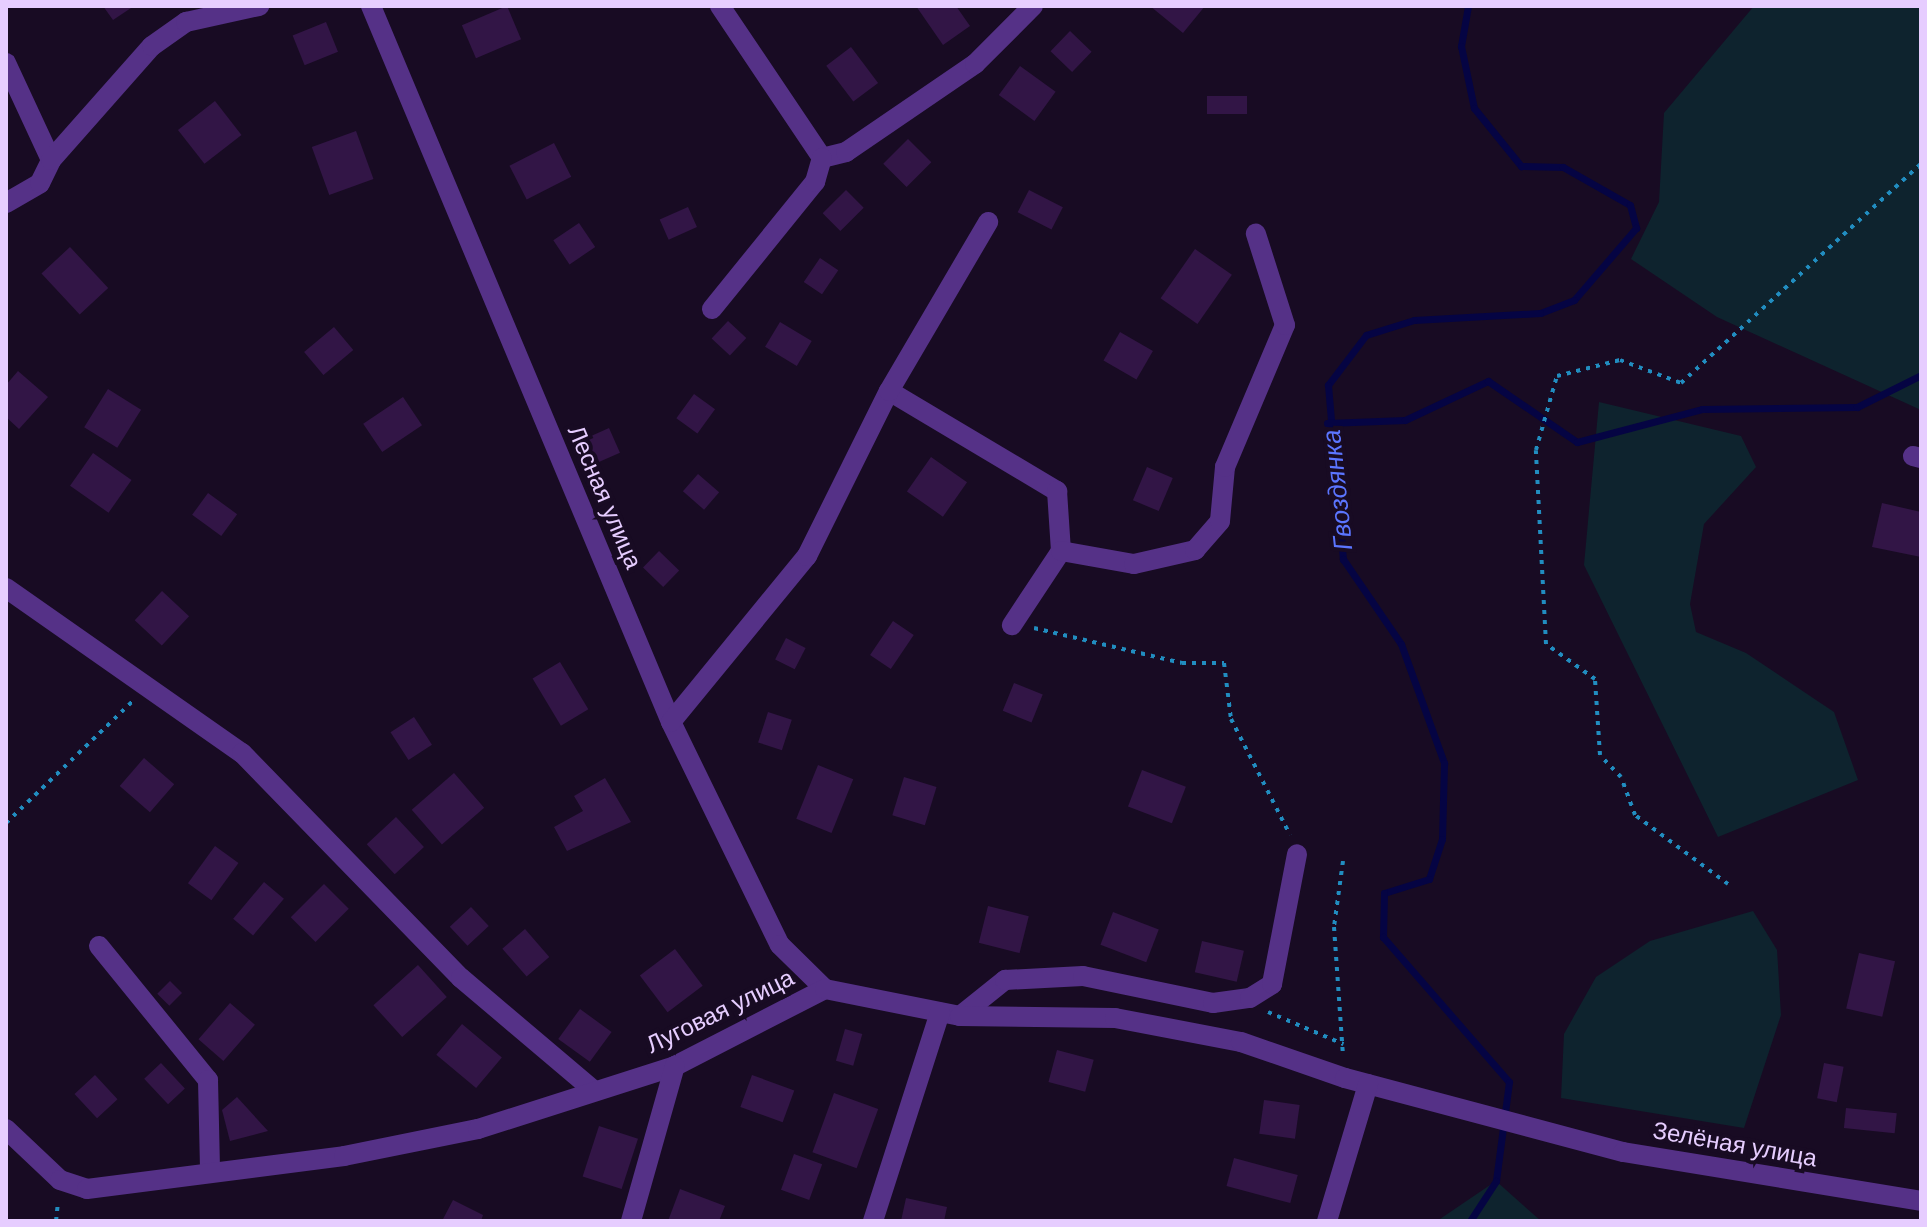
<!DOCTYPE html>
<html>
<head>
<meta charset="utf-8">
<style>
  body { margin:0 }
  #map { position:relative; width:1927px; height:1227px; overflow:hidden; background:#180b23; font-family:"DM Sans",sans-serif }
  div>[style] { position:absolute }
  .green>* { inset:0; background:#0e232e }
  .stream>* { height:7px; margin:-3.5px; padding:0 3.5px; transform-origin:3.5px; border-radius:3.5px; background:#050443 }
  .building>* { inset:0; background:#321546; transform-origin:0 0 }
  .path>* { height:4px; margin-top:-2px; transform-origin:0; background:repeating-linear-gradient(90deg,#218dc0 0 4px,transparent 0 10px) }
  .minor>* { height:20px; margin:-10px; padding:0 10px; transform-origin:10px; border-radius:10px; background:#553187 }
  span { translate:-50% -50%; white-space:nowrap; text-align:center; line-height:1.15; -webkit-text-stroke:8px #180b23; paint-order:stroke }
  .street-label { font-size:24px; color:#e6cdff }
  .water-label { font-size:26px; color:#5b75ff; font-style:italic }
  .frame { position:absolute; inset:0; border:8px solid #e6cdff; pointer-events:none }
</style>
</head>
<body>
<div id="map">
  <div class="green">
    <i style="clip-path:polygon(1754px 6px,1921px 6px,1921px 410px,1717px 317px,1631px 259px,1659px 202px,1664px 113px)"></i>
    <i style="clip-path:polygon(1599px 402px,1741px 436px,1756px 467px,1704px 524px,1690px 604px,1696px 632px,1746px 653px,1834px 712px,1858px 780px,1718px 837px,1584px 565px)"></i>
    <i style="clip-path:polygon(1753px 911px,1777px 950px,1781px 1015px,1744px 1128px,1561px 1098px,1564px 1034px,1596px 977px,1650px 941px)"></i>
    <i style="clip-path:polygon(1496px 1181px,1541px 1221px,1437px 1221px)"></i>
  </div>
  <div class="stream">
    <i style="left:1468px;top:6px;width:41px;rotate:99.9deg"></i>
    <i style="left:1461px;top:46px;width:63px;rotate:78.2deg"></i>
    <i style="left:1474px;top:108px;width:75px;rotate:51deg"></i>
    <i style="left:1521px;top:166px;width:42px;rotate:1.4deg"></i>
    <i style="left:1563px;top:167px;width:77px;rotate:29.6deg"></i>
    <i style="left:1630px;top:205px;width:24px;rotate:75deg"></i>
    <i style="left:1636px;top:228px;width:95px;rotate:130.7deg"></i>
    <i style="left:1574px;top:300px;width:36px;rotate:159deg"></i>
    <i style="left:1540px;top:313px;width:126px;rotate:176.8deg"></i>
    <i style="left:1414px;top:320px;width:50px;rotate:162.6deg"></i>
    <i style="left:1366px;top:335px;width:63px;rotate:127.2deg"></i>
    <i style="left:1328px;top:385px;width:175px;rotate:85.1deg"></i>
    <i style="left:1343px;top:559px;width:103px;rotate:55.7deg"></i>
    <i style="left:1401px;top:644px;width:127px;rotate:70.1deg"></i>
    <i style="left:1444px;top:763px;width:76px;rotate:91.5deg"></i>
    <i style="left:1442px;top:839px;width:42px;rotate:108deg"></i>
    <i style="left:1429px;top:879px;width:47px;rotate:162.7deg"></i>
    <i style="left:1384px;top:893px;width:44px;rotate:91.3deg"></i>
    <i style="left:1383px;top:937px;width:192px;rotate:49deg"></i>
    <i style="left:1509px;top:1082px;width:100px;rotate:97.5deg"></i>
    <i style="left:1496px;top:1181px;width:48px;rotate:123deg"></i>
    <i style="left:1327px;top:423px;width:78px;rotate:-2.2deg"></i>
    <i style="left:1405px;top:420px;width:92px;rotate:-25.2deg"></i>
    <i style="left:1488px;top:381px;width:108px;rotate:34.4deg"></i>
    <i style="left:1577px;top:442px;width:129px;rotate:-14.8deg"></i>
    <i style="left:1702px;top:409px;width:155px;rotate:-0.7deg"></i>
    <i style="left:1857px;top:407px;width:72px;rotate:-26.6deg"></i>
  </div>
  <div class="building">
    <i style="clip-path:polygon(103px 6px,134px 6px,113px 20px)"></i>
    <i style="left:507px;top:6px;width:36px;height:49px;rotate:67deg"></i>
    <i style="clip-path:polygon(916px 6px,956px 6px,970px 26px,943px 45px)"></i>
    <i style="clip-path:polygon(1150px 6px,1205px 6px,1183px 33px)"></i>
    <i style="left:326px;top:22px;width:32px;height:36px;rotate:68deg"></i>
    <i style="left:1070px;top:31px;width:30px;height:28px;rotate:44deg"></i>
    <i style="left:851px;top:47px;width:45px;height:31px;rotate:53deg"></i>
    <i style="left:1020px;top:66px;width:44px;height:36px;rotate:36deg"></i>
    <i style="left:1207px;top:96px;width:40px;height:18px"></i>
    <i style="left:215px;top:101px;width:43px;height:47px;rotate:52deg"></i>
    <i style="left:356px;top:131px;width:51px;height:47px;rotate:70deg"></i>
    <i style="left:908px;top:139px;width:33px;height:35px;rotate:45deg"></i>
    <i style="left:554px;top:143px;width:38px;height:50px;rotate:63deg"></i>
    <i style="left:846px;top:190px;width:25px;height:33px;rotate:45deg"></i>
    <i style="left:1029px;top:190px;width:38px;height:25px;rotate:27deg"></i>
    <i style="left:688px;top:207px;width:22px;height:31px;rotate:66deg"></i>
    <i style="left:579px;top:223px;width:29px;height:31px;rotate:56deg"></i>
    <i style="left:70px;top:247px;width:56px;height:39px;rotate:47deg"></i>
    <i style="left:1195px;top:249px;width:45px;height:60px;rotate:35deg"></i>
    <i style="left:820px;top:258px;width:22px;height:29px;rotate:34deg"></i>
    <i style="left:728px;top:321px;width:25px;height:24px;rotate:43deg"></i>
    <i style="left:780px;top:322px;width:37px;height:29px;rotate:31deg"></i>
    <i style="left:334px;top:327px;width:30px;height:39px;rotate:50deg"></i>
    <i style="left:1120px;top:332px;width:38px;height:33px;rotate:30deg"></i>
    <i style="clip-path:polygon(18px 371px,48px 397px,19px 429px,6px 417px,6px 385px)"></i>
    <i style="left:108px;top:389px;width:39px;height:45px;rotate:32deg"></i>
    <i style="left:694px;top:394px;width:26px;height:30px;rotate:36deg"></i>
    <i style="left:403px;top:397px;width:34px;height:48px;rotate:56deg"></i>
    <i style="left:609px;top:428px;width:27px;height:30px;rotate:66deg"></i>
    <i style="left:93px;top:453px;width:47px;height:40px;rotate:35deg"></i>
    <i style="left:931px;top:457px;width:44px;height:42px;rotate:35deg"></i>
    <i style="left:1147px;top:467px;width:28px;height:36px;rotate:23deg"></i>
    <i style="left:698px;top:474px;width:28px;height:23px;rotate:41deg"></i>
    <i style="left:208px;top:493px;width:36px;height:27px;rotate:36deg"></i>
    <i style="clip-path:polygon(1882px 503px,1921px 512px,1921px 557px,1872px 547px)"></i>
    <i style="left:659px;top:551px;width:28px;height:23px;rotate:44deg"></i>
    <i style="left:162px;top:591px;width:37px;height:40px;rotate:43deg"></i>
    <i style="left:893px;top:621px;width:25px;height:41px;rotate:34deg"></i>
    <i style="left:786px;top:638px;width:22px;height:24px;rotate:27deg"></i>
    <i style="left:560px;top:662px;width:55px;height:32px;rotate:59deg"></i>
    <i style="left:1014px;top:683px;width:31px;height:30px;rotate:22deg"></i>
    <i style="left:768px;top:712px;width:25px;height:32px;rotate:18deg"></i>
    <i style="left:414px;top:717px;width:33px;height:28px;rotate:57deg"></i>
    <i style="left:144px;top:758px;width:40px;height:37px;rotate:41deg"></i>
    <i style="left:818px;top:765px;width:38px;height:58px;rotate:22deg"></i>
    <i style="left:1142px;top:770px;width:47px;height:39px;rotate:21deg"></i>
    <i style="left:454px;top:773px;width:46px;height:56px;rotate:49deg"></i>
    <i style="left:904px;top:777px;width:34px;height:40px;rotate:17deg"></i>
    <i style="clip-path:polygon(605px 778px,631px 822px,567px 851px,554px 827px,583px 811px,574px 796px)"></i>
    <i style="left:396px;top:817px;width:41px;height:40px;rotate:47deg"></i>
    <i style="left:215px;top:846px;width:29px;height:46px;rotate:36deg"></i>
    <i style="left:264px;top:882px;width:26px;height:48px;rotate:40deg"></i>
    <i style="left:324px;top:884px;width:35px;height:47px;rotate:45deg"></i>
    <i style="left:988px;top:906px;width:42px;height:38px;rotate:14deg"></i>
    <i style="left:471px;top:907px;width:26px;height:29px;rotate:47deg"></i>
    <i style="left:1113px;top:912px;width:49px;height:35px;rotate:21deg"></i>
    <i style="left:525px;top:929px;width:37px;height:30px;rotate:49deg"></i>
    <i style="left:1202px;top:941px;width:43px;height:32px;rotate:13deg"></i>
    <i style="left:675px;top:949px;width:46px;height:44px;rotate:53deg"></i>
    <i style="left:1859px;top:953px;width:37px;height:57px;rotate:13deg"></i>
    <i style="left:418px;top:965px;width:43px;height:60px;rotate:48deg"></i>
    <i style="left:170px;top:981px;width:17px;height:18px;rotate:45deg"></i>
    <i style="left:230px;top:1003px;width:33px;height:48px;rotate:41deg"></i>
    <i style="left:580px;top:1009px;width:39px;height:37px;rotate:36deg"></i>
    <i style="left:462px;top:1024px;width:52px;height:40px;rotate:40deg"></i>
    <i style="left:845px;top:1029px;width:18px;height:33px;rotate:16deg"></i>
    <i style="left:1057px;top:1050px;width:38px;height:33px;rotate:15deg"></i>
    <i style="left:161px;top:1063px;width:35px;height:23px;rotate:47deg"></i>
    <i style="left:1824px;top:1063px;width:20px;height:36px;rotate:11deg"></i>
    <i style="left:95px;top:1075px;width:33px;height:28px;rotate:47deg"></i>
    <i style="left:752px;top:1075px;width:45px;height:34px;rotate:20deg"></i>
    <i style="left:834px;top:1093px;width:47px;height:63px;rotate:20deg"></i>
    <i style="clip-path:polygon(237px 1097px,268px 1131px,230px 1141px,222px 1110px)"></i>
    <i style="left:1264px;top:1100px;width:36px;height:34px;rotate:8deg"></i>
    <i style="left:1846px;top:1108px;width:51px;height:20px;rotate:6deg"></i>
    <i style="left:599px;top:1126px;width:41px;height:53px;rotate:18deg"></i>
    <i style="left:794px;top:1154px;width:30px;height:38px;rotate:20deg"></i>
    <i style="left:1234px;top:1158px;width:66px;height:29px;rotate:15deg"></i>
    <i style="clip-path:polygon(680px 1189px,725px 1206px,719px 1221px,668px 1221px)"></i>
    <i style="clip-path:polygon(906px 1198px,947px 1207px,944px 1221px,901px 1221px)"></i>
    <i style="clip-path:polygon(453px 1200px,483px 1215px,481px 1221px,442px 1221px)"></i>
  </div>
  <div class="path">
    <i style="left:1034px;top:628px;width:152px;rotate:13.3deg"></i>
    <i style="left:1182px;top:663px;width:42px"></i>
    <i style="left:1224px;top:663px;width:56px;rotate:82.9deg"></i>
    <i style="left:1231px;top:719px;width:130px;rotate:63deg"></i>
    <i style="left:6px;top:823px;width:178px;rotate:-43.9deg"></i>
    <i style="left:1343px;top:861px;width:67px;rotate:97.8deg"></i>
    <i style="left:1334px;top:927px;width:129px;rotate:86deg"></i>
    <i style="left:1728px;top:884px;width:116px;rotate:-143.4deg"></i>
    <i style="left:1635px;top:815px;width:40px;rotate:-110.2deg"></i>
    <i style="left:1621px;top:777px;width:30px;rotate:-134deg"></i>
    <i style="left:1600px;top:755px;width:76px;rotate:-93.8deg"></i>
    <i style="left:1595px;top:679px;width:60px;rotate:-144.5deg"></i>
    <i style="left:1546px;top:644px;width:194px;rotate:-93deg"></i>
    <i style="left:1536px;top:450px;width:77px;rotate:-74.2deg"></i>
    <i style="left:1557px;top:376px;width:65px;rotate:-14.3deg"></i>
    <i style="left:1620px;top:360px;width:65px;rotate:20.7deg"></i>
    <i style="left:1681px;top:383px;width:325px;rotate:-42.4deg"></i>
    <i style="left:1268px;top:1012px;width:82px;rotate:23.1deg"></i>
    <i style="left:56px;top:1221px;width:19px;rotate:-84deg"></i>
  </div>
  <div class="minor">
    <i style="left:371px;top:6px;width:776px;rotate:67.27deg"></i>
    <i style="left:671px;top:722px;width:248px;rotate:64deg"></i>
    <i style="left:780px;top:945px;width:63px;rotate:44.4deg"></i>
    <i style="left:720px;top:6px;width:183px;rotate:56.1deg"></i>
    <i style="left:822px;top:158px;width:25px;rotate:-14deg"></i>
    <i style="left:846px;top:152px;width:156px;rotate:-34.3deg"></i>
    <i style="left:975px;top:64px;width:82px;rotate:-45deg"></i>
    <i style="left:6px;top:63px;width:107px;rotate:65.1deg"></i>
    <i style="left:6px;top:203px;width:39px;rotate:-30deg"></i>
    <i style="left:40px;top:183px;width:25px;rotate:-64deg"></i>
    <i style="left:51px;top:160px;width:152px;rotate:-48.5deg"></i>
    <i style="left:152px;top:46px;width:42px;rotate:-35.2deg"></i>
    <i style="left:186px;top:22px;width:75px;rotate:-12.4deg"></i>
    <i style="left:712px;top:309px;width:164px;rotate:-51deg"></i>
    <i style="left:815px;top:182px;width:25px;rotate:-74deg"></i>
    <i style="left:889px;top:391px;width:196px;rotate:30.8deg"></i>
    <i style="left:1057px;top:491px;width:60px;rotate:86.2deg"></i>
    <i style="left:1061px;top:551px;width:89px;rotate:123.5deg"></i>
    <i style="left:1913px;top:456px;width:8px;rotate:14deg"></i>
    <i style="left:1061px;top:551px;width:74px;rotate:10.1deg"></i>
    <i style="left:1134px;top:564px;width:63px;rotate:-12.9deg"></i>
    <i style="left:1195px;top:550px;width:38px;rotate:-49deg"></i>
    <i style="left:1220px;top:521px;width:54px;rotate:-84.7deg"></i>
    <i style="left:1225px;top:467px;width:154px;rotate:-67.1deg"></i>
    <i style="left:1285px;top:325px;width:96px;rotate:-107.7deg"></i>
    <i style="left:6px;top:588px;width:288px;rotate:35deg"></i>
    <i style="left:242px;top:753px;width:314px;rotate:45.8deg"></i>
    <i style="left:461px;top:978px;width:172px;rotate:40.3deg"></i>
    <i style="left:671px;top:722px;width:215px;rotate:-50.7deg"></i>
    <i style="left:807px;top:556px;width:184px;rotate:-63.6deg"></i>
    <i style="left:889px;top:391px;width:196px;rotate:-59.6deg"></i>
    <i style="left:99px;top:946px;width:173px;rotate:50.9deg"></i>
    <i style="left:208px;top:1080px;width:90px;rotate:88.7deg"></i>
    <i style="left:960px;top:1016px;width:58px;rotate:-38.7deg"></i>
    <i style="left:1005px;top:980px;width:78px;rotate:-2.9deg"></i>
    <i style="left:1083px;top:976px;width:133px;rotate:11.7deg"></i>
    <i style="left:1213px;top:1003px;width:37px;rotate:-8deg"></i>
    <i style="left:1250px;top:998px;width:26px;rotate:-32deg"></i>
    <i style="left:1272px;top:984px;width:132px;rotate:-79.1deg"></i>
    <i style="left:6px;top:1129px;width:74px;rotate:43.4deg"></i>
    <i style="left:60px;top:1180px;width:28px;rotate:18deg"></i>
    <i style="left:87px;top:1189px;width:259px;rotate:-7.3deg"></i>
    <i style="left:344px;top:1156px;width:137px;rotate:-11.4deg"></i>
    <i style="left:478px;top:1129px;width:207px;rotate:-17.7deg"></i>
    <i style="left:675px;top:1066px;width:169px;rotate:-27.2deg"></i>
    <i style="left:825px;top:989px;width:138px;rotate:11.3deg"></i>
    <i style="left:960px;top:1016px;width:155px;rotate:0.7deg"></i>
    <i style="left:1115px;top:1018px;width:128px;rotate:10.8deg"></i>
    <i style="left:1241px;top:1042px;width:110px;rotate:19.1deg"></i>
    <i style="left:1345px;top:1078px;width:288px;rotate:14.9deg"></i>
    <i style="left:1623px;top:1152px;width:302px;rotate:9.3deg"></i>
    <i style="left:631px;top:1221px;width:161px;rotate:-74.2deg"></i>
    <i style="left:873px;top:1221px;width:219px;rotate:-72.2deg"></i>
    <i style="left:1327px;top:1221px;width:143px;rotate:-73.3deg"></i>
  </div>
  <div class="street-label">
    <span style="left:605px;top:497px;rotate:67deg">Лесная улица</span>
    <span style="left:720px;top:1011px;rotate:-26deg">Луговая улица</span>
    <span style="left:1735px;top:1144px;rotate:10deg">Зелёная улица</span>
  </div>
  <div class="water-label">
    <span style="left:1338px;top:490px;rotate:-96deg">Гвоздянка</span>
  </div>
  <div class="frame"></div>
</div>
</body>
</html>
